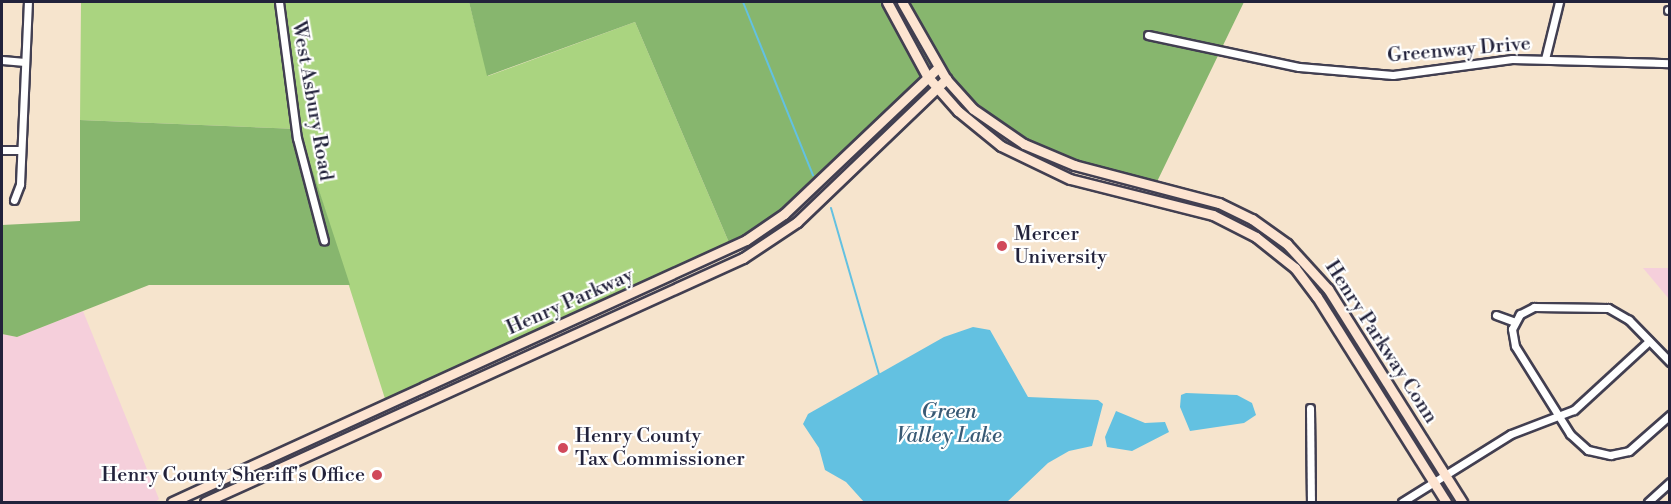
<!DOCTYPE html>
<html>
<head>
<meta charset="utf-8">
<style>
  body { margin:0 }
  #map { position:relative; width:1671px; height:504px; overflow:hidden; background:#f6e4cd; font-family:"Libre Bodoni",serif }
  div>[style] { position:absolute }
  .built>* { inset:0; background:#f5cfdb }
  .green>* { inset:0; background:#aad480 }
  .forest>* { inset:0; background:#87b66e }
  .water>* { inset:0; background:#63c1e1 }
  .stream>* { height:2px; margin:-1px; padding:0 1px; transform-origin:1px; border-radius:1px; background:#63c1e1 }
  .roads { filter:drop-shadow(2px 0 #423f51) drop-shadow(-2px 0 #423f51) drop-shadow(0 2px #423f51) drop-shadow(0 -2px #423f51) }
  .street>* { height:7px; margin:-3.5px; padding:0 3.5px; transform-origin:3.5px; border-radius:3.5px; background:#fff }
  .secondary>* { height:9px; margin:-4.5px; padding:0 4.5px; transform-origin:4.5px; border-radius:4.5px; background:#fde4d1 }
  .dots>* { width:16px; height:16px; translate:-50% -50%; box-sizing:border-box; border:3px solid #fff; border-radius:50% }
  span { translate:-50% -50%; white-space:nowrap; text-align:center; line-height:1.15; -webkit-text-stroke:4.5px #fff; paint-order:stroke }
  .street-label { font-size:20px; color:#22223b }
  .poi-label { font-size:20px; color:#22223b }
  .left { translate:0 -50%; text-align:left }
  .right { translate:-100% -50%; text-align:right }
  .water-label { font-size:21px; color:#395a75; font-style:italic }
  .frame { position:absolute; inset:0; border:3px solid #22223b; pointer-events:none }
</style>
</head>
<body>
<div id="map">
  <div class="built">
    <i style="clip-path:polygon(1643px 268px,1669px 268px,1669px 299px)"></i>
    <i style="clip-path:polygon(83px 311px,159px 499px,155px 502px,2px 502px,2px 334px,17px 337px)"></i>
  </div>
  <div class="green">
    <i style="clip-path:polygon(81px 2px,469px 2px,488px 76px,635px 22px,733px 252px,387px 405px,299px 129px,80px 120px)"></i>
  </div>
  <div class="forest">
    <i style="clip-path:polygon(469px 2px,1244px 2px,1152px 192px,1043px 159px,949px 79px,733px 252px,635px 22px,487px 76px)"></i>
    <i style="clip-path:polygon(80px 120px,299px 129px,350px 285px,149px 285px,17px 337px,2px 334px,2px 225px,80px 221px)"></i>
  </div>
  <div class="water">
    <i style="clip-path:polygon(973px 327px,990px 330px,1028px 397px,1098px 400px,1103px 404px,1092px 446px,1069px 451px,1048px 463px,1007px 502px,864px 502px,846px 482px,825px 470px,819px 448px,803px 424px,808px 414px,944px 337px)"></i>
    <i style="clip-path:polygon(1186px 393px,1237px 395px,1252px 403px,1256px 415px,1244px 423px,1190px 431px,1180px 407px,1181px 395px)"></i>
    <i style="clip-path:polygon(1116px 411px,1145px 423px,1165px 422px,1169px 432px,1132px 451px,1107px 447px,1105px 437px)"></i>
  </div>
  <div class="stream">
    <i style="left:743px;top:2px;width:187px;rotate:68deg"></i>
    <i style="left:831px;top:208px;width:173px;rotate:73.9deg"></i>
  </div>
  <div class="roads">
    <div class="street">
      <i style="left:279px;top:2px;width:137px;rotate:82.5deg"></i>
      <i style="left:297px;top:138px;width:106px;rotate:75.3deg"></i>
      <i style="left:1668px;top:10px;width:2px"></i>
      <i style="left:1148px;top:35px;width:154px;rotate:12deg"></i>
      <i style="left:1299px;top:67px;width:94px;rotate:4.9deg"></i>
      <i style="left:1393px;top:75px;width:120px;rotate:-7.7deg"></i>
      <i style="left:1512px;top:59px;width:158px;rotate:1.5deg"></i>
      <i style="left:1545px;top:59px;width:59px;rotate:-76.2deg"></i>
      <i style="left:2px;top:60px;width:23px;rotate:5deg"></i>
      <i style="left:2px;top:150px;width:19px"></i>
      <i style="left:14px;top:200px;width:17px;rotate:-69deg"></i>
      <i style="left:20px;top:184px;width:182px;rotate:-87.5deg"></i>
      <i style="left:1496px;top:315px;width:20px;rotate:20deg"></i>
      <i style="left:1670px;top:362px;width:59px;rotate:-134.3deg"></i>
      <i style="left:1629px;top:320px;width:24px;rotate:-150deg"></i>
      <i style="left:1608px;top:308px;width:74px;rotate:-179.2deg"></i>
      <i style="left:1534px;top:307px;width:16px;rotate:153deg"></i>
      <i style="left:1520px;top:314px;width:17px;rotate:118deg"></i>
      <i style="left:1512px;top:329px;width:17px;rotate:80deg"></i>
      <i style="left:1515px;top:346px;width:104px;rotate:58deg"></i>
      <i style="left:1570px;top:434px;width:24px;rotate:42deg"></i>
      <i style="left:1588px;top:450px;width:23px;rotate:13deg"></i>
      <i style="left:1610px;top:455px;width:19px;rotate:-12deg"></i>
      <i style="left:1629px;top:451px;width:55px;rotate:-41.3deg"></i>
      <i style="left:1310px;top:408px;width:94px;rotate:89.4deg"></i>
      <i style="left:1402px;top:502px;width:128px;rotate:-32deg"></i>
      <i style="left:1511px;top:434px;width:67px;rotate:-20.9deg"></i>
      <i style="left:1574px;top:410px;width:102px;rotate:-42.6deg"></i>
      <i style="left:1648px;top:502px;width:30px;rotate:-42deg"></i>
    </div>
    <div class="secondary">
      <i style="left:887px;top:2px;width:84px;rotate:61.6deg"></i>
      <i style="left:927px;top:76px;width:47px;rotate:48.5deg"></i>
      <i style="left:958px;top:111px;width:55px;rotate:39.1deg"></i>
      <i style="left:1001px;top:146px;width:76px;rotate:25.6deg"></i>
      <i style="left:1070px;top:179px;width:147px;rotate:14.1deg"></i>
      <i style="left:1213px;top:215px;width:48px;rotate:27.1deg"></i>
      <i style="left:1256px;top:237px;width:50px;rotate:38.5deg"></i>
      <i style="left:1295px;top:268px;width:36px;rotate:53deg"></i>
      <i style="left:1317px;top:297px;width:242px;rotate:57.8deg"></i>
      <i style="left:902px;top:2px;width:89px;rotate:60.3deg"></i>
      <i style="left:946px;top:79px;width:40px;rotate:48deg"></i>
      <i style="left:973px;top:109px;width:62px;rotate:34.5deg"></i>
      <i style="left:1024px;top:144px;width:54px;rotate:22.8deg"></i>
      <i style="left:1074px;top:165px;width:150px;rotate:14.7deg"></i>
      <i style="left:1219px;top:203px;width:37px;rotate:26deg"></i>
      <i style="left:1252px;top:219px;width:43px;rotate:35.5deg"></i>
      <i style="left:1287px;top:244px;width:61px;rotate:47.7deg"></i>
      <i style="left:1328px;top:289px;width:252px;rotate:57.8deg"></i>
      <i style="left:172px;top:502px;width:631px;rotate:-24.53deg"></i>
      <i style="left:746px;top:240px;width:46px;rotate:-34.4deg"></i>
      <i style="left:784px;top:214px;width:212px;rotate:-43.5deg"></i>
      <i style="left:205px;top:502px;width:591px;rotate:-24.4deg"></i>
      <i style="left:743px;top:258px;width:65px;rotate:-33.7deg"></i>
      <i style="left:797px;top:222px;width:207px;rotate:-43.8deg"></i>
    </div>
  </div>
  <div class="dots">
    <i style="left:1002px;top:246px;background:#d1495b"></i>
    <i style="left:563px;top:448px;background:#d1495b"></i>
    <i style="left:377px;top:475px;background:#d1495b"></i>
  </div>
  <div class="street-label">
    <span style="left:1459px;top:50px;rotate:-5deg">Greenway Drive</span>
    <span style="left:312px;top:101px;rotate:80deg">West Asbury Road</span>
    <span style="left:570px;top:302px;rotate:-24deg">Henry Parkway</span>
    <span style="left:1381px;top:342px;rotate:57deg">Henry Parkway Conn</span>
  </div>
  <div class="poi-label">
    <span class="left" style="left:1014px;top:246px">Mercer<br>University</span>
    <span class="left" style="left:575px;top:448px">Henry County<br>Tax Commissioner</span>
    <span class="right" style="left:365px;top:475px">Henry County Sheriff's Office</span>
  </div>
  <div class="water-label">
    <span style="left:949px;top:424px">Green<br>Valley Lake</span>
  </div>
  <div class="frame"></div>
</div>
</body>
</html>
